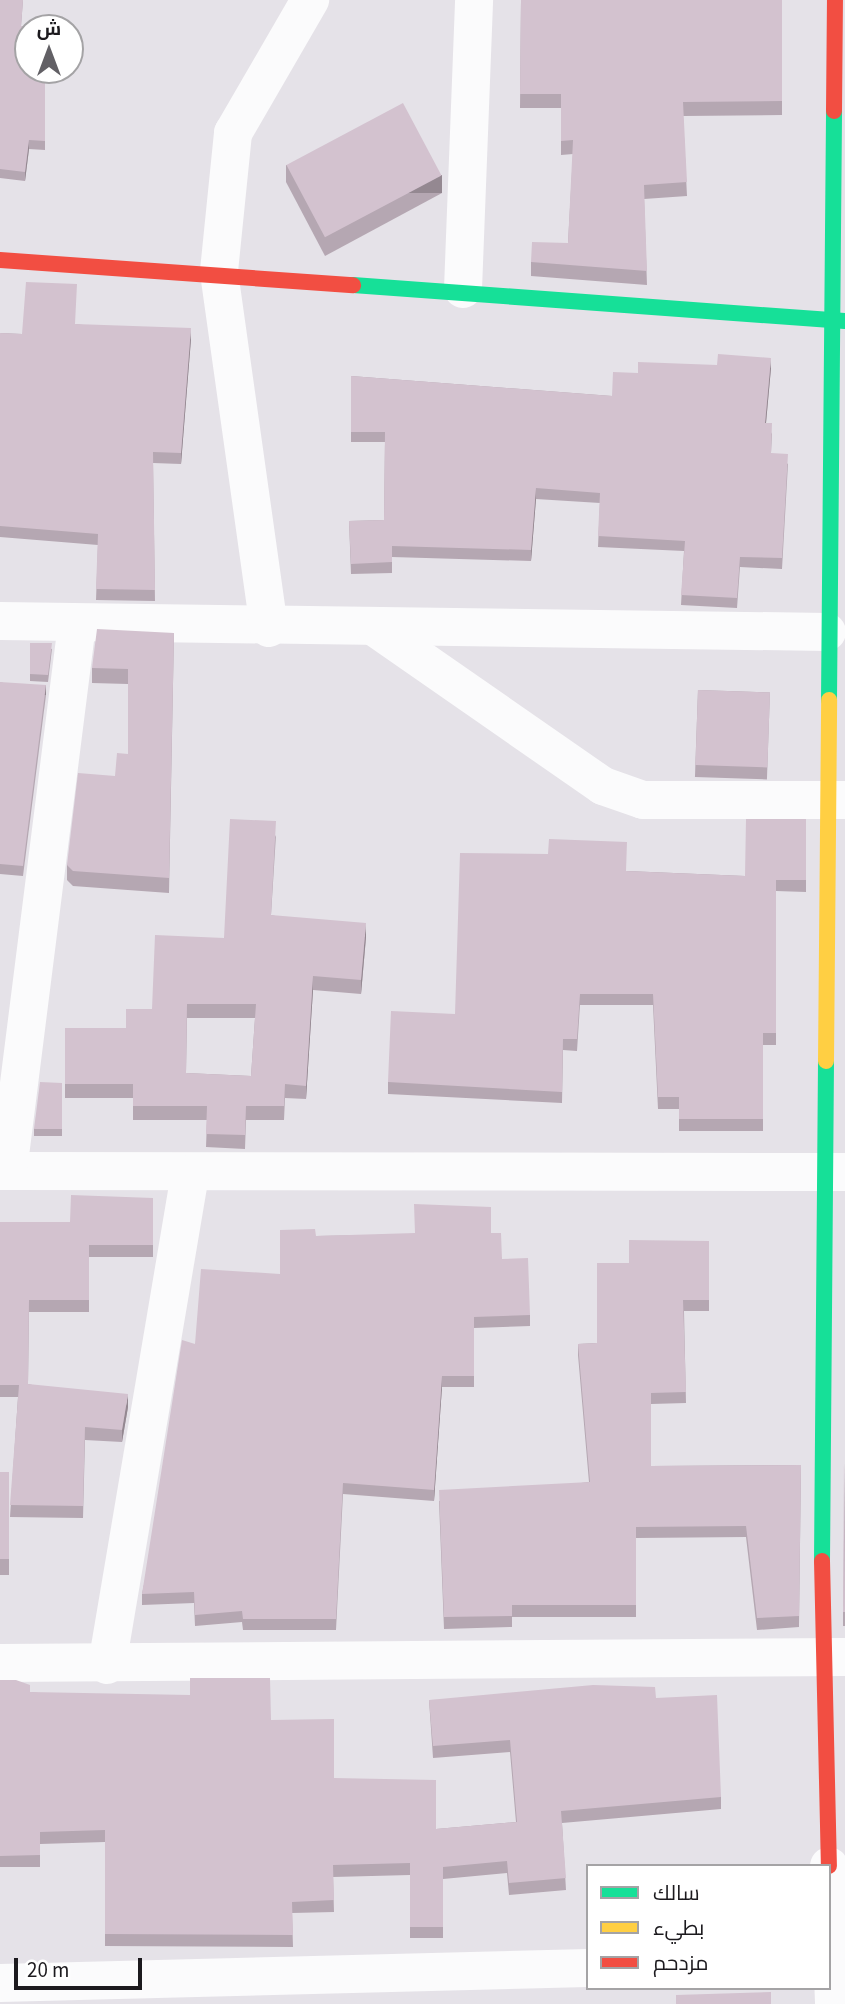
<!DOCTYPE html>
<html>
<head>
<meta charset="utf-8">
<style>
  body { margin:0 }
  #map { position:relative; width:845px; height:2004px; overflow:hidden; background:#e5e2e8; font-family:"Source Sans 3",Cairo,sans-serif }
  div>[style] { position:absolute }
  .street>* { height:38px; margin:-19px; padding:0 19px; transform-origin:19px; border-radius:19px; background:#fbfbfc }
  .fast>* { height:16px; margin:-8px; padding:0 8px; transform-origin:8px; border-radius:8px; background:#16e098 }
  .slow>* { height:16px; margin:-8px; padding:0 8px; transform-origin:8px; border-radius:8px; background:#ffcf43 }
  .jam>* { height:16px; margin:-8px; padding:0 8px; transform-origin:8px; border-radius:8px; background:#f24e42 }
  .wall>* { inset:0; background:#b5a7b2; transform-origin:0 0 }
  .shaded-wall>* { inset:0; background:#948891; transform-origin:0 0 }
  .building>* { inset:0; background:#d3c2cf; transform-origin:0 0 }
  span { translate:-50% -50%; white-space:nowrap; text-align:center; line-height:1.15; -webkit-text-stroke:7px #fff; paint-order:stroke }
  .legend { position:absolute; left:586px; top:1864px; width:245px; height:126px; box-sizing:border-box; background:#fff; border:2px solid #a4a3a5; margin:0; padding:9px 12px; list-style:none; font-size:21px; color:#1c1a1e }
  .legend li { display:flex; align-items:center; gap:14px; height:35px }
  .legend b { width:35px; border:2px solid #a4a3a5 }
  .north { position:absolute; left:14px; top:14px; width:70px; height:70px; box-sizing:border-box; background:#fff; border:2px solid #a4a3a5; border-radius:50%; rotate:0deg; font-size:19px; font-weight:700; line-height:28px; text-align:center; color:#1c1a1e }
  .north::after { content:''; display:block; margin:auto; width:24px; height:32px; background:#626065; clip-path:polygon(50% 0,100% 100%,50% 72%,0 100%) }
  .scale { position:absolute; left:14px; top:1958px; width:128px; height:32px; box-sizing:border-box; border:4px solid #1c1a1e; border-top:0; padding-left:9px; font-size:21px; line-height:24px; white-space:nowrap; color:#1c1a1e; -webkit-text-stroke:5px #fff; paint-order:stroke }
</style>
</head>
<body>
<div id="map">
  <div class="street">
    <i style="left:463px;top:289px;width:289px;rotate:-87.8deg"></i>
    <i style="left:0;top:621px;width:827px;rotate:0.76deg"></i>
    <i style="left:269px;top:628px;width:360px;rotate:-98deg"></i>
    <i style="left:219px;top:271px;width:139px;rotate:-84.2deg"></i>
    <i style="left:233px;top:133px;width:154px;rotate:-59.9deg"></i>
    <i style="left:377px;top:629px;width:275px;rotate:34.8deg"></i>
    <i style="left:603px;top:786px;width:42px;rotate:19.3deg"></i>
    <i style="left:643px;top:800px;width:202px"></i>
    <i style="left:0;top:1171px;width:845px;rotate:0.07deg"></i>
    <i style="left:8px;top:1171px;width:551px;rotate:-82.81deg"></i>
    <i style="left:0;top:1663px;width:845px;rotate:-0.41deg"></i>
    <i style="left:107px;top:1665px;width:498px;rotate:-80.4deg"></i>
    <i style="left:829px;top:1866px;width:138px;rotate:87.9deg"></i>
    <i style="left:0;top:1983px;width:588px;rotate:-1.46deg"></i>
  </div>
  <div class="fast">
    <i style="left:353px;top:285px;width:493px;rotate:4.2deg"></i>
    <i style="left:829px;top:700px;width:589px;rotate:-89.51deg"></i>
    <i style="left:822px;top:1561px;width:500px;rotate:-89.54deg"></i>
  </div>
  <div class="slow">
    <i style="left:826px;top:1061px;width:361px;rotate:-89.5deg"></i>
  </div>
  <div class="jam">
    <i style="left:834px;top:111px;width:111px;rotate:-89.5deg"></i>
    <i style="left:0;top:260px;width:354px;rotate:4.1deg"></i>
    <i style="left:822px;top:1561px;width:305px;rotate:88.7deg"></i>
  </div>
  <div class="wall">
    <i style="clip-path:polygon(0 0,23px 0,21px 26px,45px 70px,45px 150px,29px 149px,25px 181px,0 178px)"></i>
    <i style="clip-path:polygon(521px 0,782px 0,782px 115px,683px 116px,687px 196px,644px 199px,647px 285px,531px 276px,531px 262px,568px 243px,573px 154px,561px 155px,561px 108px,520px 108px)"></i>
    <i style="clip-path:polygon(286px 165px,442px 193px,325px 256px,286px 182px)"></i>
    <i style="clip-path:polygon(75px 324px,191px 339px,181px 464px,153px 463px,155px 601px,96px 600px,98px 545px,0 537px,0 333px,22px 334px)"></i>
    <i style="clip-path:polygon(771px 368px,766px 423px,772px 434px,771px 453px,788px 464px,782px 569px,740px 567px,737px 608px,681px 605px,684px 551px,598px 547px,600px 503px,536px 499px,531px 561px,392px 557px,392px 573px,351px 574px,349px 521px,384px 520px,385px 442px,351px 442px,351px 376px,612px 396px,638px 373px)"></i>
    <i style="clip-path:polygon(174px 633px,169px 893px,73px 886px,67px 880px,67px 865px,128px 754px,128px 684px,92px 683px,92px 668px)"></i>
    <i style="clip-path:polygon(30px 643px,52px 649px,48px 682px,30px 681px)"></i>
    <i style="clip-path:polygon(0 682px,46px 695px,23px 876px,0 874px)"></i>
    <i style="left:698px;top:690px;width:72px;height:87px;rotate:2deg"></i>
    <i style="clip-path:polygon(806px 819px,806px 892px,776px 891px,776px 1045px,763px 1045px,763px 1131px,679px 1131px,679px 1109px,658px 1109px,653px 1005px,580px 1005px,577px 1051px,563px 1050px,562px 1103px,388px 1094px,388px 1082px,455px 1014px,627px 871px,745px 876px)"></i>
    <i style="clip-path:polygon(evenodd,276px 835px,271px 915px,366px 937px,361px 994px,313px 990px,306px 1099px,285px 1098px,284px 1120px,246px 1120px,245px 1149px,206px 1147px,207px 1120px,133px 1120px,133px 1098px,65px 1098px,65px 1028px,126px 1028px,152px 1009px,224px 938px,276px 835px,187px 1018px,255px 1018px,251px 1076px,186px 1073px,187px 1018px)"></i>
    <i style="clip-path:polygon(62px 1083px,62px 1136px,34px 1136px,34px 1129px)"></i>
    <i style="clip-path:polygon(153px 1198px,153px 1257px,89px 1257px,89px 1312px,29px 1312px,28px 1384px,128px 1407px,122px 1442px,85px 1440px,83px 1518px,10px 1517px,18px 1397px,0 1397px,0 1222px,70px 1222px)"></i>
    <i style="clip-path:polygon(491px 1233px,502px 1259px,530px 1315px,530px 1326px,474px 1328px,474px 1387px,442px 1387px,434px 1501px,343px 1494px,336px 1630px,243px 1630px,242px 1622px,195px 1626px,194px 1603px,142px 1605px,142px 1594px,195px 1344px,280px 1274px,316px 1236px)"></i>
    <i style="clip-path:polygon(709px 1241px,709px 1311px,684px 1311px,686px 1403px,651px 1404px,651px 1466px,801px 1465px,799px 1627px,757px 1630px,746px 1537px,636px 1538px,636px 1617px,512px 1617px,512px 1627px,444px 1629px,439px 1501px,589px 1482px,578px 1355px,578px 1344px,597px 1343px,629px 1263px)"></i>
    <i style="clip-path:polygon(845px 1462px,845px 1626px,843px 1626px,843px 1612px)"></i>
    <i style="left:0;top:1472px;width:9px;height:103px"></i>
    <i style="clip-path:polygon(0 1680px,30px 1692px,271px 1720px,334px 1778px,436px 1829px,516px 1822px,510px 1752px,433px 1758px,429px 1700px,656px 1698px,721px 1797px,721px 1809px,562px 1823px,566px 1890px,509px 1895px,507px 1873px,443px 1879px,443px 1938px,410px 1938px,410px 1875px,333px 1877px,334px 1912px,292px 1913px,293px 1947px,105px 1946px,105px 1842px,40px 1844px,40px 1867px,0 1867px)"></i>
  </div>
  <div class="shaded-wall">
    <i style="clip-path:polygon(29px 140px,29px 149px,25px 181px,25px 172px)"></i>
    <i style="left:442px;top:175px;width:18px;height:133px;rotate:90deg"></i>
    <i style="clip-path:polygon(191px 328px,191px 339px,181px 464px,181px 453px)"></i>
    <i style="clip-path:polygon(771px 358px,771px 368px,765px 434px,765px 423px)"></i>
    <i style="clip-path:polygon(536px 488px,536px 499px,531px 561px,531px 550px)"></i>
    <i style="left:46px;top:685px;width:10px;height:182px;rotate:90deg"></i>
    <i style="clip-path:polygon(366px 923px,366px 937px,361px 994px,361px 980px)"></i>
    <i style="clip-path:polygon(313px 976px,313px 990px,306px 1099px,306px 1086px)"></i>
    <i style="clip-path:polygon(442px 1376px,442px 1387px,434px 1501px,434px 1490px)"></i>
    <i style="clip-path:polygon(128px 1394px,128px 1407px,122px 1442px,122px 1430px)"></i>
  </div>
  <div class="building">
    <i style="clip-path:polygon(0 0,23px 0,21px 26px,45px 26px,45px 28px,28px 28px,28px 70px,45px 70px,45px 141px,29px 140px,25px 172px,0 169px)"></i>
    <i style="clip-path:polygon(521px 0,782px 0,782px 101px,683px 102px,687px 182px,644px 185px,647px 271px,531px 262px,532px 242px,568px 243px,573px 140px,561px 141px,561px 94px,520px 94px)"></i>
    <i style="left:403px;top:103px;width:82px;height:132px;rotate:62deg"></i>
    <i style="clip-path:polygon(26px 282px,77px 284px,75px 324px,191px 328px,181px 453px,153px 452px,155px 590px,96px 589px,98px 534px,0 526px,0 333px,22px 334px)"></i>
    <i style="clip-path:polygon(718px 354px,771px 358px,765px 423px,772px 423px,771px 453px,788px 454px,782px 558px,740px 557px,737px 598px,681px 595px,685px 541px,598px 536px,600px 493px,536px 488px,531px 550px,392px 546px,392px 562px,351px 564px,349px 521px,384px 520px,385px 432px,351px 432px,351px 376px,612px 396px,613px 372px,638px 373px,638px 362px,717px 365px)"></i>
    <i style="clip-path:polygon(97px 629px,174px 633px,169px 878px,73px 871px,67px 865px,78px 773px,115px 776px,117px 753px,128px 754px,128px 669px,92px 668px)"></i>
    <i style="clip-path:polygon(30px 643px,52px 643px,48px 675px,30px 674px)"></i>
    <i style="clip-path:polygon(0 682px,46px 685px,23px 866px,0 864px)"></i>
    <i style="left:698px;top:690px;width:72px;height:75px;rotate:2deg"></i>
    <i style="clip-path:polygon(evenodd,230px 819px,276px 821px,271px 915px,366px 923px,361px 980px,313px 976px,306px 1086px,285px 1084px,284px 1106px,246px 1106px,245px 1135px,206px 1134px,207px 1106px,133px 1106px,133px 1084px,65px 1084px,65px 1028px,126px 1028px,126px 1009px,152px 1009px,155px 935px,224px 938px,230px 819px,187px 1004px,256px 1004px,251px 1076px,186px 1073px,187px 1004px)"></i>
    <i style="clip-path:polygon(746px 819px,806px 819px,806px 880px,776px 880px,776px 1033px,763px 1033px,763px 1119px,679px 1119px,679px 1097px,658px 1097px,653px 994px,580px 994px,577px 1039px,563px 1039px,562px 1092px,388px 1082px,391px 1011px,455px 1014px,460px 853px,548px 854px,549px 839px,627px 842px,626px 871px,745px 876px)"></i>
    <i style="clip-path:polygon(40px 1082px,62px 1083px,62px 1129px,34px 1129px)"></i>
    <i style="clip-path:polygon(71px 1195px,153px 1198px,153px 1245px,89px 1245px,89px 1300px,29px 1300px,28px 1384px,128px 1394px,122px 1430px,85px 1427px,83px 1506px,10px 1505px,19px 1385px,0 1385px,0 1222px,70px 1222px)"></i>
    <i style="clip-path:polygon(414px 1204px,491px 1207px,491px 1233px,501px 1233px,502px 1259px,528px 1258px,530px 1315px,474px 1317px,474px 1376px,442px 1376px,434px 1490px,343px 1483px,336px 1619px,243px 1619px,242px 1611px,195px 1615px,194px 1592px,142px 1594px,182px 1340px,195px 1344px,201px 1269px,280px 1274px,280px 1230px,315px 1229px,316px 1236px,415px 1233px)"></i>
    <i style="clip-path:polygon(629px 1240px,709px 1241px,709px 1300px,683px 1300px,686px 1392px,651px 1393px,651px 1466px,801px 1465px,799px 1616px,757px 1618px,746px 1526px,636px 1527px,636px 1605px,512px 1605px,512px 1616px,444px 1617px,439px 1490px,590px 1482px,578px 1344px,597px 1343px,597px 1263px,629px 1263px)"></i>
    <i style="clip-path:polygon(844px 1462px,845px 1612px,843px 1612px)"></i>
    <i style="left:0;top:1472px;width:9px;height:87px"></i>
    <i style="clip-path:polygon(190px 1678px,270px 1678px,271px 1720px,334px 1719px,334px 1778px,436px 1780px,436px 1829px,517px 1822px,510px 1740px,433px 1746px,429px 1700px,593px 1685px,655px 1687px,656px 1698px,717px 1695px,721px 1797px,561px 1811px,566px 1878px,509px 1883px,507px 1861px,443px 1867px,443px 1927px,410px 1927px,410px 1863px,333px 1865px,334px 1900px,292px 1902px,293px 1935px,105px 1934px,105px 1830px,40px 1832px,40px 1855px,0 1856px,0 1680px,16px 1680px,30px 1685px,30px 1692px,190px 1695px)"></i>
    <i style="clip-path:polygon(771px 1992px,771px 2004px,676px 2004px,676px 1995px)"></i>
  </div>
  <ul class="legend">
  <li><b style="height:9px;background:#16e098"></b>سالك</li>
  <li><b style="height:9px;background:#ffcf43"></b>بطيء</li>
  <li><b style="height:9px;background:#f24e42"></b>مزدحم</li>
  </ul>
  <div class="north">ش</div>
  <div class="scale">20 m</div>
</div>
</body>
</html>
